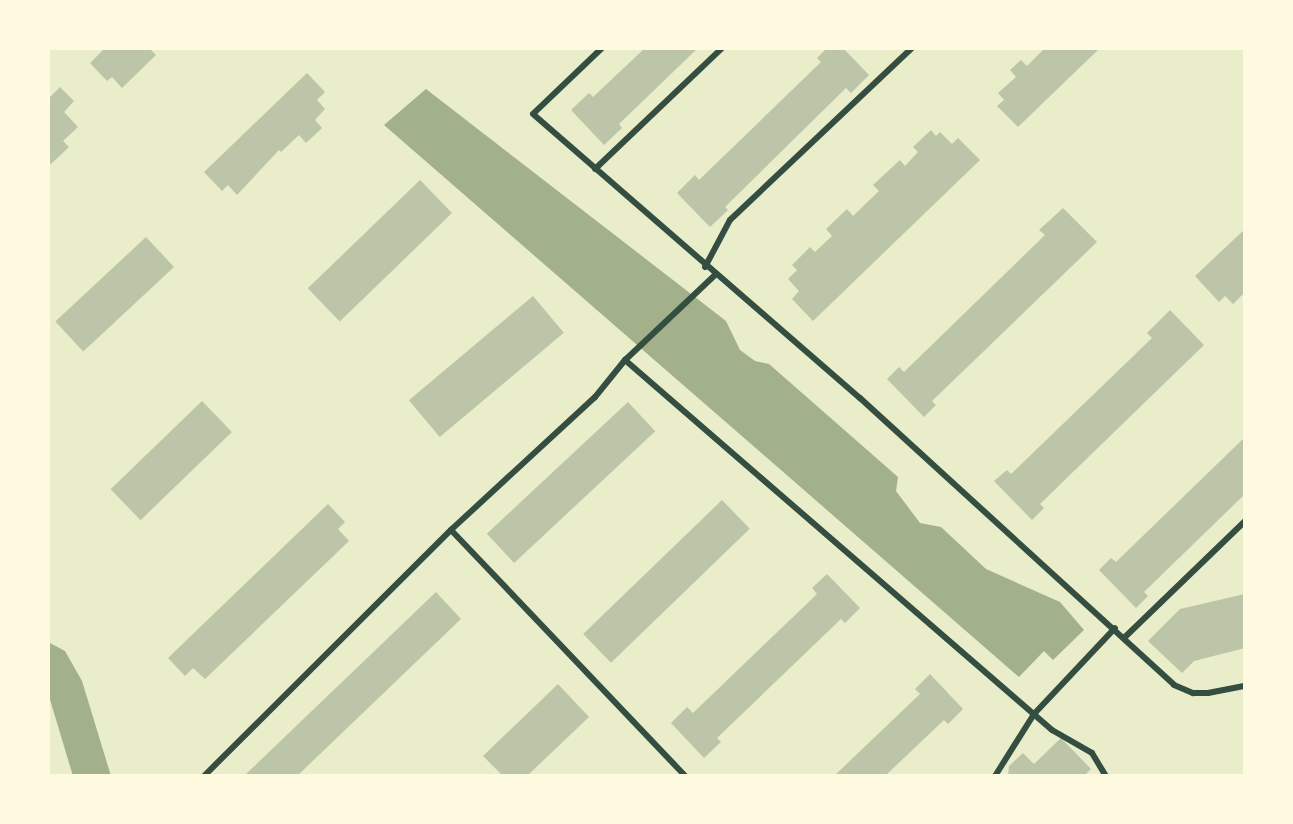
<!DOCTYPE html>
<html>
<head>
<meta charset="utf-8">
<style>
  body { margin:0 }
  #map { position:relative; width:1293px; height:824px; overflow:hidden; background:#e9edc9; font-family:"Public Sans",sans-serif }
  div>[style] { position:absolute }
  .water>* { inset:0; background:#a3b18a }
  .building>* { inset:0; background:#bcc5a7; transform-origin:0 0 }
  .service>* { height:6px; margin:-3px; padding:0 3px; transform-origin:3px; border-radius:3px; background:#344e41 }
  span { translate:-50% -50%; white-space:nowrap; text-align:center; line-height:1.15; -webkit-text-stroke:7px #fefae0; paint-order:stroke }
  .frame { position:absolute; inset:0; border:50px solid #fefae0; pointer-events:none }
</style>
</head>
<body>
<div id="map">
  <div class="water">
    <i style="clip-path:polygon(426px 89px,726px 321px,740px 350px,755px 361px,769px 364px,898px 477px,896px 491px,920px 523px,941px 527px,986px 569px,1060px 602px,1084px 630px,1053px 660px,1044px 651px,1019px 677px,384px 125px)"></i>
    <i style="clip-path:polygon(48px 642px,65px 651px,82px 681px,111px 776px,73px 776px,48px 693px)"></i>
  </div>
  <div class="building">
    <i style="clip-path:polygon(105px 48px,149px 48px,156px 55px,122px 88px,112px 77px,107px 81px,90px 63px)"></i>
    <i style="clip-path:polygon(645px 48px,698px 48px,619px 124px,622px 128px,604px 145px,571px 110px,589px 93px,593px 97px)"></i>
    <i style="clip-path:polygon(827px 48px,843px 48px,869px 75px,851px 93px,846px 88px,725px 207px,728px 210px,710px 227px,677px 193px,695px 175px,699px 180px,821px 62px,817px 58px)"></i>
    <i style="clip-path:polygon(1045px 48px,1100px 48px,1018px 127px,997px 106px,1004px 100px,998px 93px,1016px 77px,1010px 70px,1021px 60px,1027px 66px)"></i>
    <i style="clip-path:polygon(307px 73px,325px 92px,317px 100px,325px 109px,315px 120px,322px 128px,306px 143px,299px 135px,281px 152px,279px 150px,237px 195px,228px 185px,222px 191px,204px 172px)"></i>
    <i style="clip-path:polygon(60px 87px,74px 101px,64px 112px,78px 127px,63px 141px,69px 147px,51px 164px,48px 161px,48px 99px)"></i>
    <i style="clip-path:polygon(931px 130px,936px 136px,940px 132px,952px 144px,958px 138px,980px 160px,813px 321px,792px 299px,799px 291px,788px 279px,797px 270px,792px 265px,810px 247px,815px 252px,832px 236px,826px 229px,847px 209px,853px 216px,879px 191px,873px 185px,900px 160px,905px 166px,918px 152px,913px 147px)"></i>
    <i style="left:420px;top:180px;width:46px;height:156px;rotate:46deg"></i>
    <i style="clip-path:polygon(1063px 208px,1097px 242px,932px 401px,936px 405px,924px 417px,887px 379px,899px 367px,904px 372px,1045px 235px,1039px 230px)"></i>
    <i style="clip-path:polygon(1245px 229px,1245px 292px,1233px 304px,1225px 296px,1219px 302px,1195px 276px)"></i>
    <i style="left:146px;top:237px;width:41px;height:124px;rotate:47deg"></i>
    <i style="left:533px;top:296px;width:48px;height:162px;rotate:50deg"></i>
    <i style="clip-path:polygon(1170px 310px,1204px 345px,1040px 504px,1044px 508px,1032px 520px,994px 481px,1007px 470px,1011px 474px,1152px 338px,1147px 333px)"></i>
    <i style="left:202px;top:401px;width:43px;height:127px;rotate:46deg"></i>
    <i style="left:628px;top:402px;width:40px;height:193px;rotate:47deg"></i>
    <i style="clip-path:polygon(1245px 437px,1245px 494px,1144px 592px,1148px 596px,1136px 608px,1099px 570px,1111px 558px,1116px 562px)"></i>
    <i style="left:722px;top:500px;width:40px;height:193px;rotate:46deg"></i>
    <i style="clip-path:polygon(328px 504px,345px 522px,338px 529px,349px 541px,205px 679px,193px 668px,185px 676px,168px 658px)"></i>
    <i style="clip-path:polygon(827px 574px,860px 608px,845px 623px,841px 619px,717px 738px,721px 742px,704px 758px,671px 723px,687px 707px,693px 713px,817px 594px,812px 588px)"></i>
    <i style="clip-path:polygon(436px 592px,461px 619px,297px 776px,244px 776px)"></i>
    <i style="clip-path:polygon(1245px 594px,1245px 648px,1194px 661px,1182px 673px,1148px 641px,1180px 609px)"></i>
    <i style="clip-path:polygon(930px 674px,963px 709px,948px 724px,944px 720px,885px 776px,834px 776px,920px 694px,915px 689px)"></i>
    <i style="clip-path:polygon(558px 684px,589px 717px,527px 776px,503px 776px,483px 756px)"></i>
    <i style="clip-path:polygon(1061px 738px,1091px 769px,1084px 776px,1008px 776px,1009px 766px,1023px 753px,1034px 764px)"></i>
  </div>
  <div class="service">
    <i style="left:602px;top:48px;width:95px;rotate:136.3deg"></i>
    <i style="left:533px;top:114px;width:433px;rotate:41deg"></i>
    <i style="left:860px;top:398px;width:425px;rotate:42.4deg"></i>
    <i style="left:1174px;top:685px;width:21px;rotate:23deg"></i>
    <i style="left:1193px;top:693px;width:15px"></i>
    <i style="left:1208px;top:693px;width:38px;rotate:-11deg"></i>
    <i style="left:595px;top:169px;width:175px;rotate:-43.6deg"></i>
    <i style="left:705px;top:267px;width:53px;rotate:-62deg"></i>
    <i style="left:730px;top:220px;width:250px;rotate:-43.4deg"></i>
    <i style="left:715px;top:275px;width:124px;rotate:136.6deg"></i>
    <i style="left:625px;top:360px;width:565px;rotate:40.91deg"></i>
    <i style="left:1052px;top:730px;width:46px;rotate:29.9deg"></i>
    <i style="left:1092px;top:753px;width:27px;rotate:59deg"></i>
    <i style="left:625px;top:360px;width:48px;rotate:129deg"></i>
    <i style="left:595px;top:397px;width:196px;rotate:137.3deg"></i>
    <i style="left:451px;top:530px;width:340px;rotate:46.4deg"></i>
    <i style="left:1125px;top:637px;width:167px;rotate:-44deg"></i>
    <i style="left:204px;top:776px;width:349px;rotate:-44.9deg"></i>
    <i style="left:995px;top:776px;width:73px;rotate:-57.8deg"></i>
    <i style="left:1034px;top:714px;width:118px;rotate:-46.7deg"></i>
  </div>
  <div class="frame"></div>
</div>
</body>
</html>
